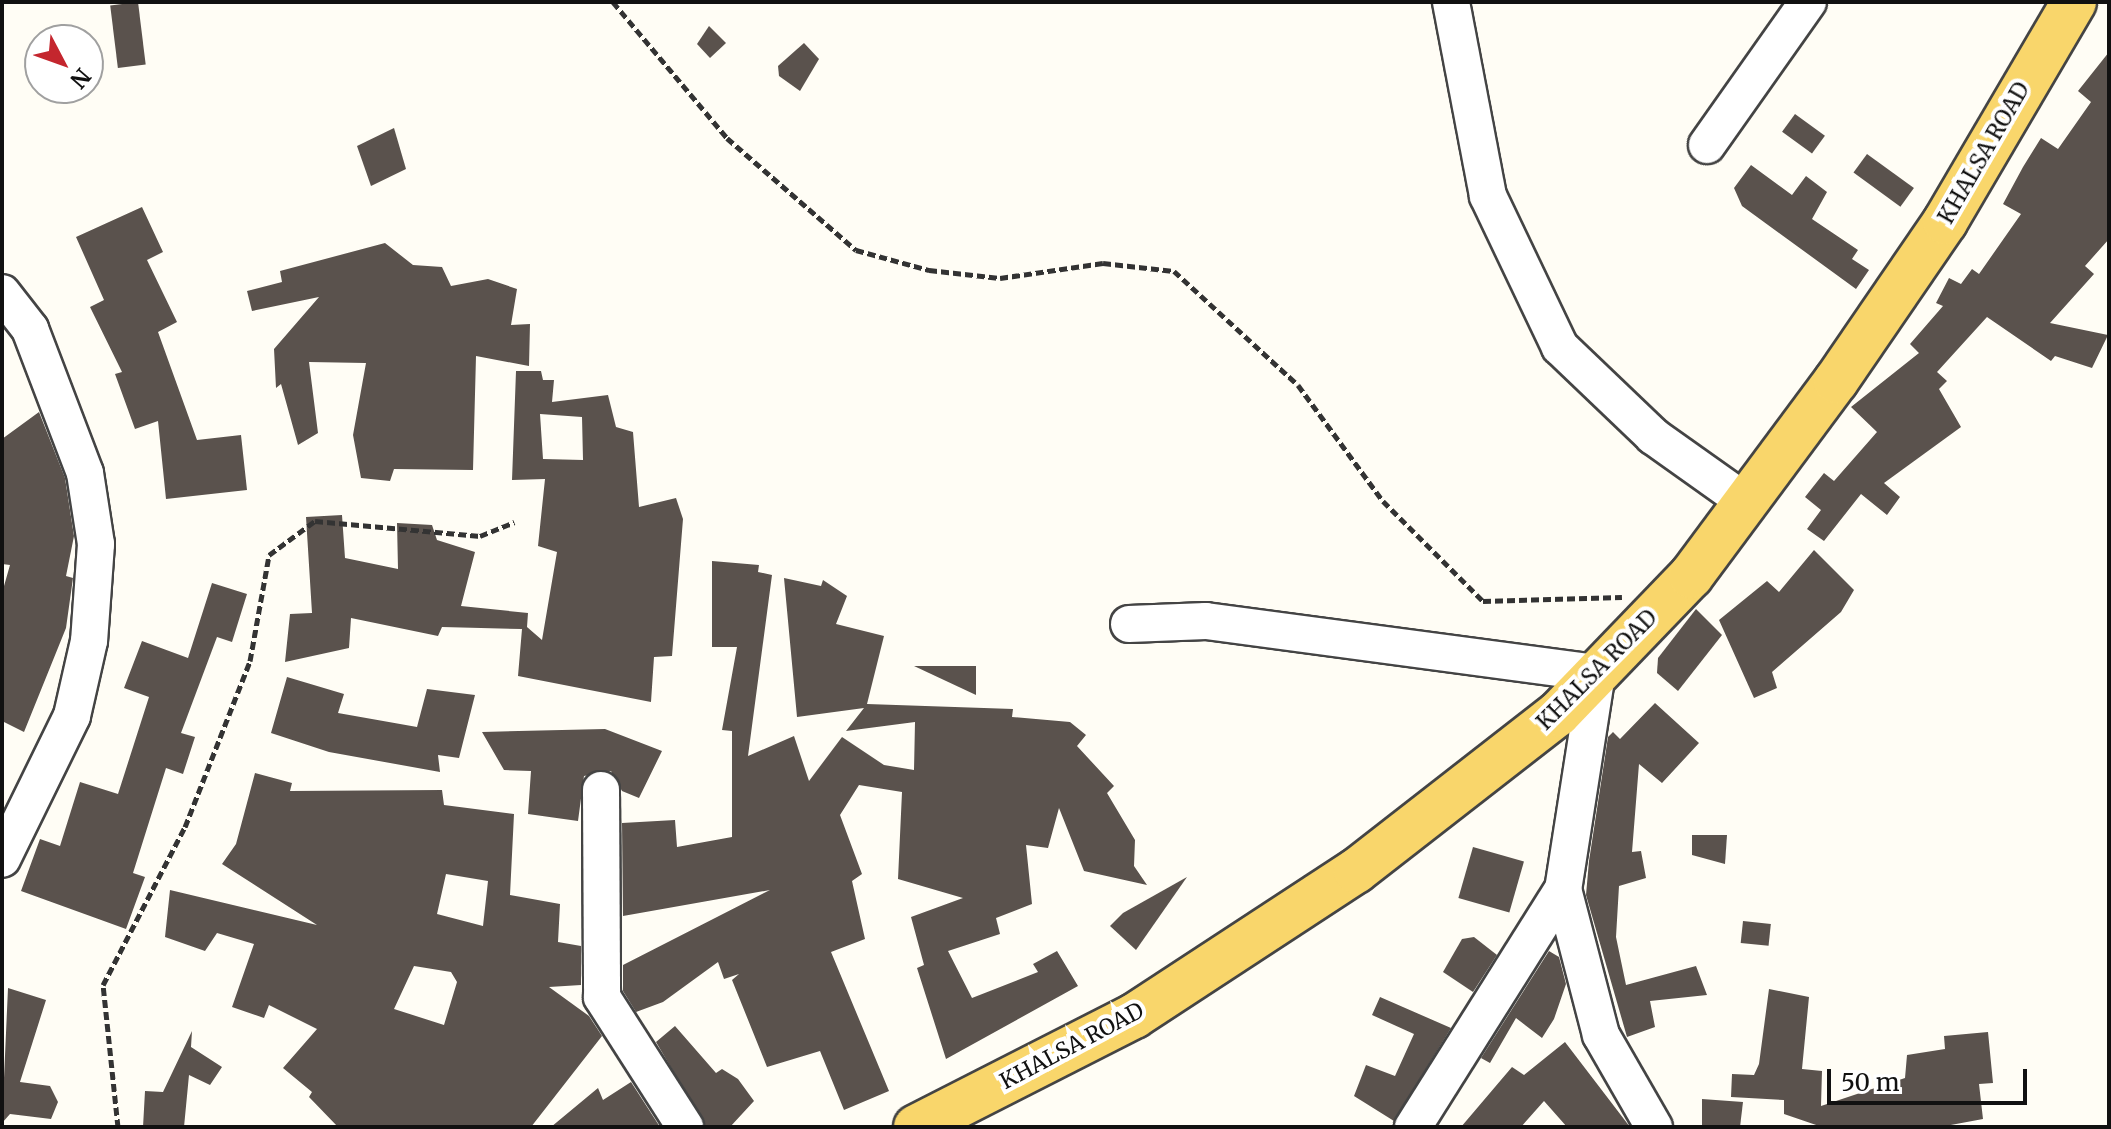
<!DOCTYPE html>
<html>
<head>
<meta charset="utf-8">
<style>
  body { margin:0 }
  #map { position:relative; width:2111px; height:1129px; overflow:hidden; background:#fffdf5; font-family:Merriweather,serif }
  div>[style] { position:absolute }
  .building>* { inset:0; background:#5a524d; transform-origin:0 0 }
  .path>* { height:5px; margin-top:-2.5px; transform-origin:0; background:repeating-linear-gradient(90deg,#333 0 8px,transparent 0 12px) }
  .roads { filter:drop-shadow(2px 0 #444) drop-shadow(-2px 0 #444) drop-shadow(0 2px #444) drop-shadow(0 -2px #444) }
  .minor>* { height:36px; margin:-18px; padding:0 18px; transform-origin:18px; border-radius:18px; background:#fff }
  .major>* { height:44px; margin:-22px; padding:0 22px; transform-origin:22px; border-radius:22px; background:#f9d66b }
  span { translate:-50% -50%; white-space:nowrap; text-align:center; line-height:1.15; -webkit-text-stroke:8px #fff; paint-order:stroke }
  .street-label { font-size:22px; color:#111 }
  .frame { position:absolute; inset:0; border:4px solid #111; pointer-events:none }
  .north { position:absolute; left:24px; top:24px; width:80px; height:80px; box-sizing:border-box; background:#fff; border:2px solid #a0a0a0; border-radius:50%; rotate:131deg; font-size:22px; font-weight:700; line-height:32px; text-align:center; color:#111 }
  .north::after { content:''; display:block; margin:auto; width:28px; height:36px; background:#c4262e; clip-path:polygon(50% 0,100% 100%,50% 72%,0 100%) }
  .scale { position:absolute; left:1827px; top:1069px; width:200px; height:36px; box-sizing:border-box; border:4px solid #111; border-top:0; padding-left:10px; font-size:24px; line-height:28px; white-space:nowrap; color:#111; -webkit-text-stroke:6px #fff; paint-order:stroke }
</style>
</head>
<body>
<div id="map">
  <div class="building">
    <i style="left:138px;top:2px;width:63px;height:28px;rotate:83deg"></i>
    <i style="clip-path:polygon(709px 26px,726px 43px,710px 58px,697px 44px)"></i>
    <i style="clip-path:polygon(804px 43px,819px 59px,800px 91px,779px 76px,778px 66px)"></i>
    <i style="clip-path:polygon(2109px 52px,2109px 239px,2085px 266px,2094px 274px,2050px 323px,2108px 335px,2092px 368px,2055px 356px,2051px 361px,1987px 317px,1937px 372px,1947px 381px,1939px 389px,1961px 427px,1884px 483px,1900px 497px,1887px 515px,1861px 494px,1824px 541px,1807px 529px,1821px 510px,1805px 497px,1824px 473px,1834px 481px,1877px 432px,1851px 407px,1919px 353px,1910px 344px,1943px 306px,1936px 303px,1949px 278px,1961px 284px,1972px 269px,1979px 274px,2021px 214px,2003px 204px,2023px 167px,2041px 138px,2058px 149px,2091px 102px,2078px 91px)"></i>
    <i style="left:1795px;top:114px;width:37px;height:22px;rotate:36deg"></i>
    <i style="clip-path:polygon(394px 128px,406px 169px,371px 186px,357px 146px)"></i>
    <i style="left:1867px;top:154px;width:58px;height:23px;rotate:36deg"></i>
    <i style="clip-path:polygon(1751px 165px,1792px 195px,1806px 176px,1827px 192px,1812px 219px,1858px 250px,1852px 259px,1869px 270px,1856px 289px,1742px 206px,1734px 188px)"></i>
    <i style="clip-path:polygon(142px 207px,163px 252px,147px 260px,177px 322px,158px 332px,197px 440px,241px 435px,247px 490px,166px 499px,158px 421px,135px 429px,115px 374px,122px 372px,90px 307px,104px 300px,76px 237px)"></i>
    <i style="clip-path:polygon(385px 243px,413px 265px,442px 267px,451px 286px,488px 279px,517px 289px,511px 325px,530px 324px,529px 366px,476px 356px,473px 470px,394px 469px,390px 481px,361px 478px,353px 435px,366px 363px,309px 362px,318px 433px,298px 445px,281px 384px,276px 388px,274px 349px,319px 297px,252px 311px,247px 291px,282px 282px,280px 271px)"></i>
    <i style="clip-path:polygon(evenodd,516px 371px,541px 371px,543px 380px,554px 380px,552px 402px,608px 395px,616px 427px,633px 432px,639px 507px,676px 498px,683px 519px,672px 656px,654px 657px,651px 702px,518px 676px,522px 629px,442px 627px,438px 636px,351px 618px,349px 648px,285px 662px,290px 614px,312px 613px,306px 517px,342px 515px,345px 558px,398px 569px,397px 523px,432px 525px,437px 540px,475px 552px,461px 606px,528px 613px,527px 627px,542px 640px,557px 552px,538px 546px,545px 479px,512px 480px,516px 371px,540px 414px,582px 417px,583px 460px,543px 459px,540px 414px)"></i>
    <i style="clip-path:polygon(39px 412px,65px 478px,74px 536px,66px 576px,73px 578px,66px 628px,24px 732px,2px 721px,2px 593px,10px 565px,2px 564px,2px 439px)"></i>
    <i style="clip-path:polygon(1814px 550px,1854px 590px,1841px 612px,1772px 672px,1777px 688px,1754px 698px,1719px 620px,1767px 581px,1779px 592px)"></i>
    <i style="clip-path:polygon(712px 561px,759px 565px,758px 572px,772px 575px,748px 756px,794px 736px,809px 781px,842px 737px,884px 765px,914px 770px,915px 722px,846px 731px,864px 708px,797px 717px,784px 578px,821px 586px,823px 580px,847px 596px,836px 624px,884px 636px,867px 704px,1013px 709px,1012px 717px,1070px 722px,1086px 735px,1077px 746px,1114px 786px,1107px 793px,1135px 840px,1134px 866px,1147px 885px,1084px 871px,1059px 808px,1048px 848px,1026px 845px,1032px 904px,996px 918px,1000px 934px,948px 951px,972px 998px,1038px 972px,1033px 964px,1057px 951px,1078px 986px,946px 1059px,917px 968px,924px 965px,911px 917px,963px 898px,898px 879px,902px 792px,859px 785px,840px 815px,862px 874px,852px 881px,865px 939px,831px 952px,889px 1091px,844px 1110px,820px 1051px,767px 1067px,732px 980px,739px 974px,724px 979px,718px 962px,663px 1002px,636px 1012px,623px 991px,623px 965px,770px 890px,623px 916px,622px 823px,675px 820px,677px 847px,732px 837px,732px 731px,722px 730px,737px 647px,712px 647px)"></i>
    <i style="clip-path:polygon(212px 583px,247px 594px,232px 642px,217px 637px,181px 733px,195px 737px,183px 774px,166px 768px,133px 873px,145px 877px,126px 929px,21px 891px,40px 839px,60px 846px,80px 782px,118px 794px,149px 697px,124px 688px,142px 641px,188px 658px)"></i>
    <i style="clip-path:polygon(1696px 609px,1722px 635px,1678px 691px,1657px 673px,1658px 658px)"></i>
    <i style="clip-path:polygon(914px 666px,976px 666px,976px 695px)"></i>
    <i style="clip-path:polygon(287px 677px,344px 694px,338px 713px,417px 727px,427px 689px,475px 695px,459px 758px,438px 755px,440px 772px,329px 752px,271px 733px)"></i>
    <i style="clip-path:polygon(1655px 703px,1699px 743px,1662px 783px,1639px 764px,1632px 852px,1641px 851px,1646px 878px,1619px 886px,1616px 937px,1626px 985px,1696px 966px,1707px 995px,1650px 1001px,1655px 1027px,1627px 1037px,1586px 895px,1589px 861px,1608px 737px,1613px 732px,1620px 739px)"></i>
    <i style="clip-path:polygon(605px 729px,662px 751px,639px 798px,622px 791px,611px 771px,584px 776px,578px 821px,528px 814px,531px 771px,504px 770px,482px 732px)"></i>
    <i style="clip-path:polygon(evenodd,255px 773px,292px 783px,290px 791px,442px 790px,444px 805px,514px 814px,510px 895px,560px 904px,558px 942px,581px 946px,581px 985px,549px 987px,589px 1016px,602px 1036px,531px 1127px,338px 1127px,309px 1097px,312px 1092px,283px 1068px,317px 1029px,269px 1005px,264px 1018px,232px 1007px,254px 944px,217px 933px,205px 951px,165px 937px,170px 890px,317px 925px,222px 864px,236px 844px,255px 773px,446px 874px,488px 881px,483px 926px,437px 914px,446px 874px,255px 773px,414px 966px,451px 972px,457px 982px,444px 1025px,394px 1009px,414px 966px)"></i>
    <i style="clip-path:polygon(1692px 835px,1727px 835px,1725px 864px,1692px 855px)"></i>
    <i style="left:1473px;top:847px;width:53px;height:53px;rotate:16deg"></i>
    <i style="clip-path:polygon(1187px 877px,1136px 950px,1110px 926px,1123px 913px)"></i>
    <i style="left:1743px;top:921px;width:28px;height:22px;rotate:6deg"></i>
    <i style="clip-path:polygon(1474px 937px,1497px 955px,1473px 992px,1443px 972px,1462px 939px)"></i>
    <i style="clip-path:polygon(1549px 951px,1559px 957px,1566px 984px,1554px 1019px,1542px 1038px,1516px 1018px,1490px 1063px,1481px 1058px)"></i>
    <i style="clip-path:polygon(8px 988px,46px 1000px,20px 1082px,50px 1086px,58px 1102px,51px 1119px,10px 1114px,2px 1123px)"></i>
    <i style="clip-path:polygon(1769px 989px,1809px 997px,1802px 1069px,1822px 1071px,1821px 1106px,1905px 1078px,1907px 1055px,1945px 1049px,1944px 1036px,1988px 1032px,1993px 1083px,1979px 1084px,1983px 1119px,1940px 1127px,1822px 1127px,1784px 1114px,1784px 1100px,1731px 1097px,1732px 1074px,1754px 1075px,1759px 1064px)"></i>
    <i style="clip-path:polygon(1380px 997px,1451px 1028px,1394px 1121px,1354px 1096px,1366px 1065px,1395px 1076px,1414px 1034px,1372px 1015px)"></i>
    <i style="clip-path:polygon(675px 1026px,716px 1073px,722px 1069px,738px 1079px,754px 1101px,730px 1127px,706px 1127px,656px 1042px)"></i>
    <i style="clip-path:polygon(192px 1031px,191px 1047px,222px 1067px,210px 1085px,189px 1075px,184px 1127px,143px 1127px,145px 1091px,163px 1092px)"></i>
    <i style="clip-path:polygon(1565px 1042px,1630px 1127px,1567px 1127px,1544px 1101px,1521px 1127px,1461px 1127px,1512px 1067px,1524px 1075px)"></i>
    <i style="clip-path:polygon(631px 1082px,660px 1127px,551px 1127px,598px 1088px,603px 1100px)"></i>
    <i style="clip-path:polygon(1702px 1099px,1743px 1102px,1740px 1127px,1702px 1127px)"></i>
  </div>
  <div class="path">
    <i style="left:613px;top:2px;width:177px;rotate:50deg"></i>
    <i style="left:727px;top:138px;width:171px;rotate:41deg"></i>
    <i style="left:856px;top:250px;width:76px;rotate:15.3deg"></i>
    <i style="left:929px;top:270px;width:71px;rotate:6.4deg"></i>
    <i style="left:1000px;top:278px;width:104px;rotate:-8.3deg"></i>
    <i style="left:1103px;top:263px;width:71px;rotate:6.4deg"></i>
    <i style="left:1174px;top:271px;width:168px;rotate:42.6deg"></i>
    <i style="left:1298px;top:385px;width:144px;rotate:53.8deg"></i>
    <i style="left:1383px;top:501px;width:141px;rotate:45deg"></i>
    <i style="left:1483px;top:601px;width:139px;rotate:-1.6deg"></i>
    <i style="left:118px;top:1127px;width:143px;rotate:-96deg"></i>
    <i style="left:103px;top:985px;width:178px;rotate:-62.6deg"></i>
    <i style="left:185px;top:827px;width:178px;rotate:-68.6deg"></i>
    <i style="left:250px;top:661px;width:108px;rotate:-79.8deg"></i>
    <i style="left:269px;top:555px;width:57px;rotate:-36.5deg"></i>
    <i style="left:315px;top:521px;width:166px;rotate:5.2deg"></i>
    <i style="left:480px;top:536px;width:37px;rotate:-22deg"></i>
  </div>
  <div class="roads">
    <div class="minor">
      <i style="left:1451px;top:2px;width:197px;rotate:79.2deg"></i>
      <i style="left:1488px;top:196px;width:167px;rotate:64.5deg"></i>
      <i style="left:1560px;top:347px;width:129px;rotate:43.7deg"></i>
      <i style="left:1653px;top:436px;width:114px;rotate:35.4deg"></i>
      <i style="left:1707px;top:145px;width:175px;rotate:-54.8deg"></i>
      <i style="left:2px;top:293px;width:46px;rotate:52.1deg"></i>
      <i style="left:30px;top:329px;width:154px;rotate:69.1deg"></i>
      <i style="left:85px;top:473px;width:72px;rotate:81.2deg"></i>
      <i style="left:96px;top:544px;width:97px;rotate:94.1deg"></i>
      <i style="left:89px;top:641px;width:77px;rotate:102.8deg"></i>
      <i style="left:72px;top:716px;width:159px;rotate:116.1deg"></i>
      <i style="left:1129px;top:624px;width:77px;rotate:-2.2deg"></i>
      <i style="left:1206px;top:621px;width:394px;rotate:7.6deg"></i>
      <i style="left:1597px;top:673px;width:219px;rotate:98.9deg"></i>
      <i style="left:1563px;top:889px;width:151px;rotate:75.4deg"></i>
      <i style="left:1601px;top:1035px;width:106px;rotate:60.1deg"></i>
      <i style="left:601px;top:790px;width:207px;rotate:89.7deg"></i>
      <i style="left:602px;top:997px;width:154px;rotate:57.4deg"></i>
      <i style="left:1413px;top:1127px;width:281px;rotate:-57.8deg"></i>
    </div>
    <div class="major">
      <i style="left:916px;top:1127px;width:245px;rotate:-27deg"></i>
      <i style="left:1134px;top:1016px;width:265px;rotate:-33.2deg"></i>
      <i style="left:1356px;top:871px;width:256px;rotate:-37.9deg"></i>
      <i style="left:1558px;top:714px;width:192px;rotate:-46.1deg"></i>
      <i style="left:1691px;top:576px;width:243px;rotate:-53.4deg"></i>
      <i style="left:1836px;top:381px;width:193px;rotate:-55.6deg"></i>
      <i style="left:1945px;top:222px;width:255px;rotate:-59.6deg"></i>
    </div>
  </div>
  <div class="street-label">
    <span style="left:1984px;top:153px;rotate:-60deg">KHALSA ROAD</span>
    <span style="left:1597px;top:670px;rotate:-45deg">KHALSA ROAD</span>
    <span style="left:1072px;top:1046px;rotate:-28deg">KHALSA ROAD</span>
  </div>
  <div class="frame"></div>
  <div class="north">N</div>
  <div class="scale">50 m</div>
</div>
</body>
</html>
